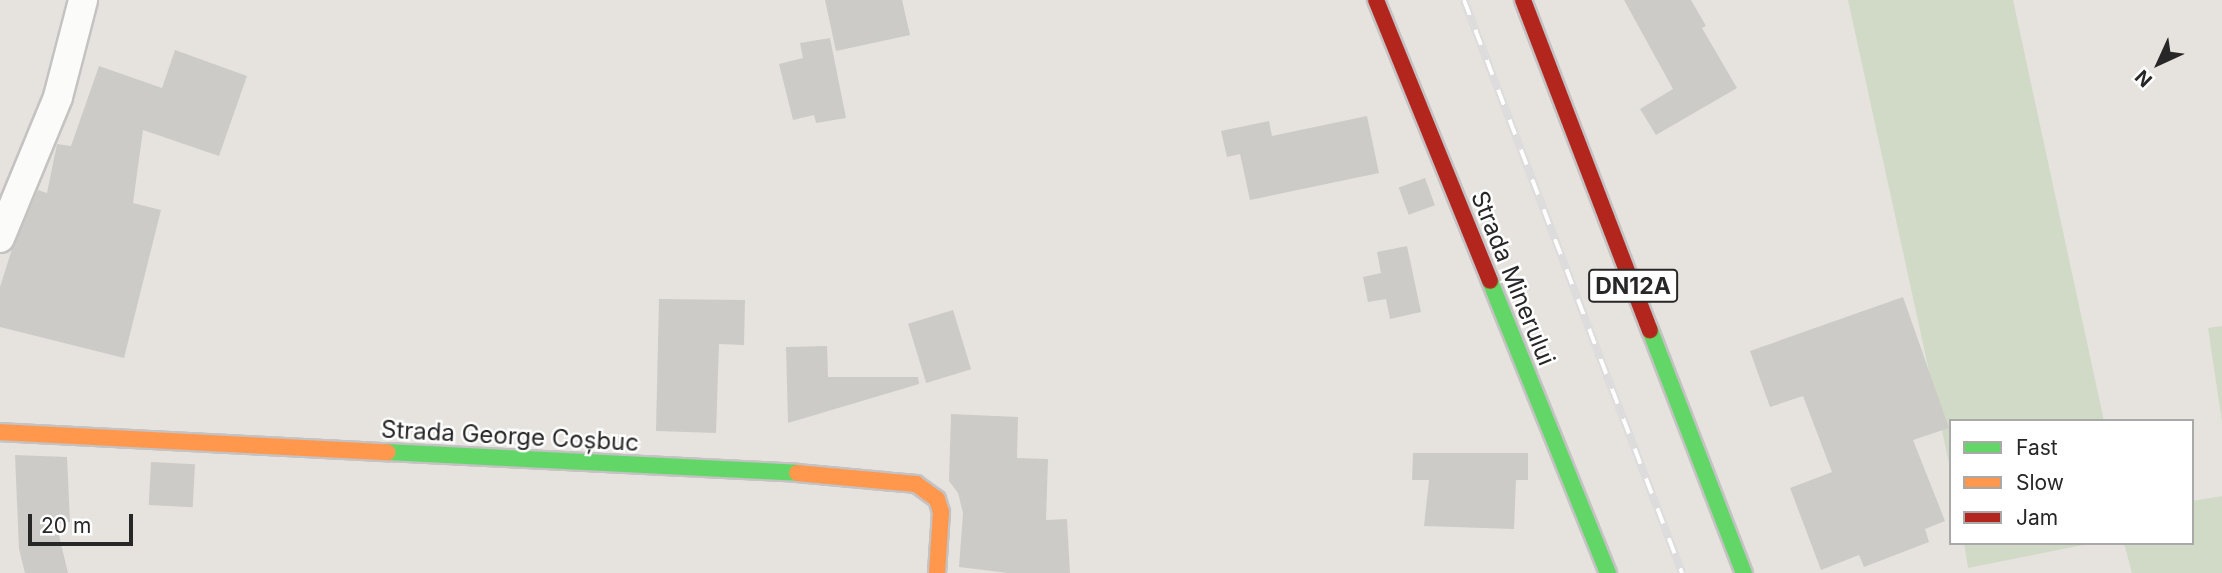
<!DOCTYPE html>
<html>
<head>
<meta charset="utf-8">
<style>
  body { margin:0 }
  #map { position:relative; width:2222px; height:573px; overflow:hidden; background:#e6e3de; font-family:Inter,sans-serif }
  div>[style] { position:absolute }
  .cemetery>* { inset:0; background:#d1dac6 }
  .building>* { inset:0; background:#cdcbc7; transform-origin:0 0 }
  .roads { filter:drop-shadow(2px 0 #c4c2c3) drop-shadow(-2px 0 #c4c2c3) drop-shadow(0 2px #c4c2c3) drop-shadow(0 -2px #c4c2c3) }
  .street>* { height:28px; margin:-14px; padding:0 14px; transform-origin:14px; border-radius:14px; background:#fbfbfa }
  .fast>* { height:16px; margin:-8px; padding:0 8px; transform-origin:8px; border-radius:8px; background:#63d668 }
  .slow>* { height:16px; margin:-8px; padding:0 8px; transform-origin:8px; border-radius:8px; background:#ff974d }
  .jam>* { height:16px; margin:-8px; padding:0 8px; transform-origin:8px; border-radius:8px; background:#b3261e }
  .rail>* { height:8px; margin-top:-4px; transform-origin:0; background:repeating-linear-gradient(90deg,#fff 0 16px,#dddcdd 0 32px); box-sizing:border-box; border-block:2px solid #dddcdd }
  span { translate:-50% -50%; white-space:nowrap; text-align:center; line-height:1.15; -webkit-text-stroke:5px #fff; paint-order:stroke }
  .shield-label span { padding:2px 5px; background:#fff; border:2px solid; border-radius:5px; -webkit-text-stroke-width:0 }
  .shield-label { font-size:23px; color:#272727; font-weight:700 }
  .street-label { font-size:24px; color:#272727 }
  .legend { position:absolute; left:1949px; top:419px; width:245px; height:126px; box-sizing:border-box; background:#fff; border:2px solid #a9a9a9; margin:0; padding:9px 12px; list-style:none; font-size:21px; color:#272727 }
  .legend li { display:flex; align-items:center; gap:14px; height:35px }
  .legend b { width:35px; border:2px solid #a9a9a9 }
  .north { position:absolute; left:2124px; top:28px; width:70px; height:70px; -webkit-text-stroke:5px #fff; paint-order:stroke; rotate:225deg; font-size:19px; font-weight:700; line-height:28px; text-align:center; color:#272727 }
  .north::after { content:''; display:block; margin:auto; width:24px; height:32px; background:#272727; clip-path:polygon(50% 0,100% 100%,50% 72%,0 100%) }
  .scale { position:absolute; left:28px; top:514px; width:105px; height:32px; box-sizing:border-box; border:4px solid #272727; border-top:0; padding-left:9px; font-size:21px; line-height:24px; white-space:nowrap; color:#272727; -webkit-text-stroke:5px #fff; paint-order:stroke }
</style>
</head>
<body>
<div id="map">
  <div class="cemetery">
    <i style="clip-path:polygon(1848px 0,2013px 0,2104px 421px,1951px 421px,1951px 472px)"></i>
    <i style="clip-path:polygon(2222px 326px,2222px 422px,2208px 328px)"></i>
    <i style="clip-path:polygon(2222px 496px,2222px 573px,2132px 573px,2124px 543px,2192px 543px,2192px 501px)"></i>
    <i style="clip-path:polygon(1964px 543px,2093px 543px,1968px 568px)"></i>
  </div>
  <div class="building">
    <i style="clip-path:polygon(825px 0,902px 0,910px 35px,836px 51px)"></i>
    <i style="clip-path:polygon(1624px 0,1691px 0,1706px 26px,1702px 28px,1737px 88px,1656px 135px,1640px 109px,1673px 89px)"></i>
    <i style="clip-path:polygon(830px 38px,846px 118px,816px 123px,814px 115px,793px 120px,779px 64px,803px 58px,800px 43px)"></i>
    <i style="clip-path:polygon(175px 50px,247px 76px,219px 156px,143px 130px,133px 203px,161px 210px,124px 358px,0 327px,0 287px,12px 249px,38px 190px,47px 193px,57px 144px,71px 146px,99px 66px,162px 88px)"></i>
    <i style="clip-path:polygon(1367px 116px,1379px 173px,1250px 200px,1240px 154px,1227px 157px,1221px 131px,1269px 121px,1272px 136px)"></i>
    <i style="left:1425px;top:178px;width:29px;height:28px;rotate:70deg"></i>
    <i style="clip-path:polygon(1407px 246px,1421px 312px,1390px 319px,1386px 299px,1368px 302px,1363px 277px,1381px 273px,1377px 252px)"></i>
    <i style="clip-path:polygon(1903px 297px,1949px 428px,1913px 440px,1945px 521px,1925px 529px,1929px 542px,1864px 567px,1859px 555px,1821px 570px,1790px 488px,1832px 472px,1803px 396px,1770px 407px,1750px 351px)"></i>
    <i style="clip-path:polygon(659px 299px,745px 300px,744px 345px,719px 344px,716px 433px,656px 431px)"></i>
    <i style="left:953px;top:310px;width:62px;height:47px;rotate:73deg"></i>
    <i style="clip-path:polygon(827px 346px,828px 377px,918px 377px,919px 384px,788px 423px,786px 347px)"></i>
    <i style="clip-path:polygon(951px 414px,1018px 417px,1017px 458px,1048px 459px,1046px 520px,1067px 519px,1070px 573px,1008px 573px,959px 567px,963px 513px,958px 493px,949px 481px)"></i>
    <i style="clip-path:polygon(1413px 453px,1528px 453px,1528px 480px,1516px 480px,1514px 529px,1424px 526px,1429px 480px,1412px 480px)"></i>
    <i style="clip-path:polygon(15px 455px,67px 457px,70px 522px,56px 523px,68px 573px,25px 573px,19px 549px)"></i>
    <i style="left:151px;top:462px;width:44px;height:43px;rotate:3deg"></i>
  </div>
  <div class="roads">
    <div class="street">
      <i style="left:0;top:238px;width:152px;rotate:-67.6deg"></i>
      <i style="left:58px;top:97px;width:100px;rotate:-75.5deg"></i>
    </div>
    <div class="fast">
      <i style="left:1490px;top:281px;width:315px;rotate:68deg"></i>
      <i style="left:1650px;top:330px;width:261px;rotate:68.9deg"></i>
      <i style="left:387px;top:452px;width:411px;rotate:2.9deg"></i>
    </div>
    <div class="slow">
      <i style="left:0;top:432px;width:388px;rotate:3deg"></i>
      <i style="left:797px;top:473px;width:120px;rotate:5.3deg"></i>
      <i style="left:916px;top:484px;width:26px;rotate:36deg"></i>
      <i style="left:937px;top:499px;width:14px;rotate:73deg"></i>
      <i style="left:941px;top:512px;width:61px;rotate:93.8deg"></i>
    </div>
    <div class="jam">
      <i style="left:1376px;top:0;width:303px;rotate:67.9deg"></i>
      <i style="left:1523px;top:0;width:354px;rotate:69deg"></i>
    </div>
  </div>
  <div class="rail">
    <i style="left:1464px;top:0;width:613px;rotate:69.17deg"></i>
  </div>
  <div class="shield-label">
    <span style="left:1633px;top:286px">DN12A</span>
  </div>
  <div class="street-label">
    <span style="left:1513px;top:278px;rotate:68deg">Strada Minerului</span>
    <span style="left:510px;top:436px;rotate:3deg">Strada George Coșbuc</span>
  </div>
  <ul class="legend">
  <li><b style="height:9px;background:#63d668"></b>Fast</li>
  <li><b style="height:9px;background:#ff974d"></b>Slow</li>
  <li><b style="height:9px;background:#b3261e"></b>Jam</li>
  </ul>
  <div class="north">N</div>
  <div class="scale">20 m</div>
</div>
</body>
</html>
